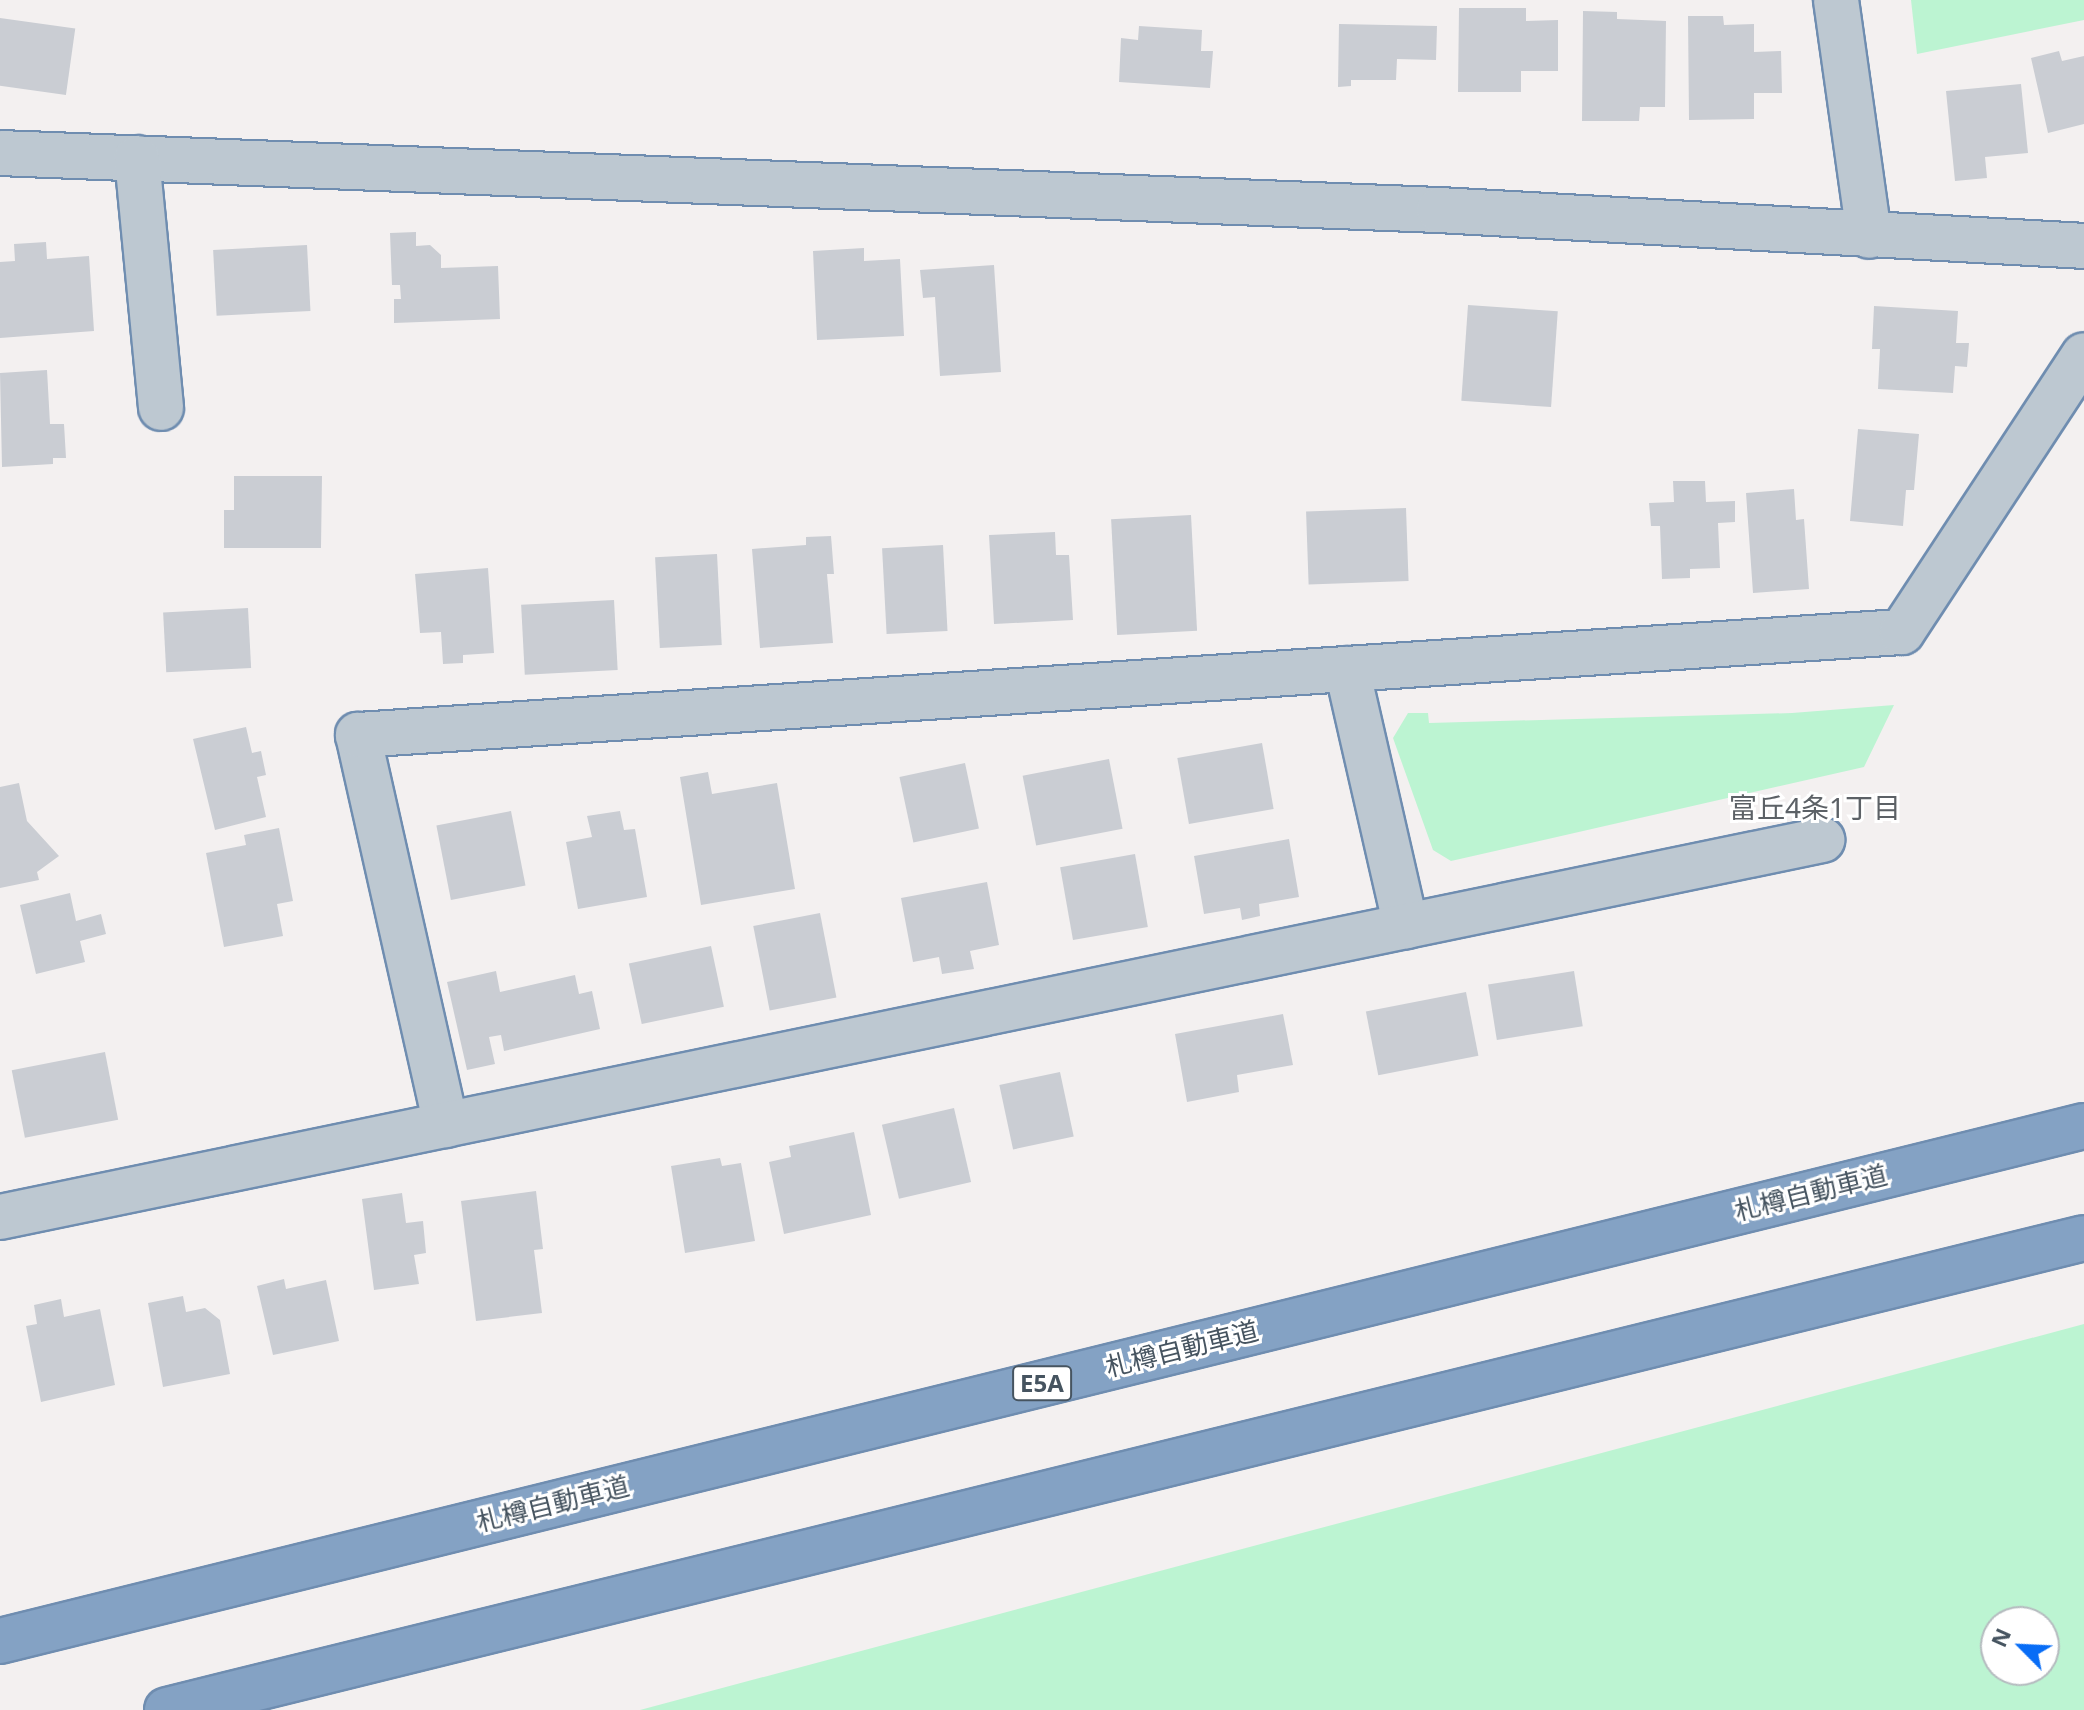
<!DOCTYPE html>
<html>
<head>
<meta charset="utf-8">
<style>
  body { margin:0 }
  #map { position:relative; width:2084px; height:1710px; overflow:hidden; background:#f3f0f0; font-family:"Noto Sans","Noto Sans JP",sans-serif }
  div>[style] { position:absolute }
  .green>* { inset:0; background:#bcf4d2 }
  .building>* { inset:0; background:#cacdd3; transform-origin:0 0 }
  .roads { filter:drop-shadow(2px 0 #6f8db0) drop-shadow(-2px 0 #6f8db0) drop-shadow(0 2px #6f8db0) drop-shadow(0 -2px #6f8db0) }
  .street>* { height:44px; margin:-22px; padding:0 22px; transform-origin:22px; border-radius:22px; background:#bdc8d1 }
  .highway>* { height:44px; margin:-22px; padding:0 22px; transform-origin:22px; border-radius:22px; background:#84a2c4 }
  span { translate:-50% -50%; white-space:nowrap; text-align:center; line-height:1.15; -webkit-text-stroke:6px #fff; paint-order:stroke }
  .shield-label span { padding:2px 6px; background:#fff; border:2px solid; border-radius:6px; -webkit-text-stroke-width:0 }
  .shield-label { font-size:24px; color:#465460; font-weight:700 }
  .street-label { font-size:26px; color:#465460 }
  .neighbourhood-label { font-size:28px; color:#5c6166 }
  .north { position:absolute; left:1980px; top:1606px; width:80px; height:80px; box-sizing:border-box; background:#fff; border:2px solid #b5bbbf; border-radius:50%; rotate:294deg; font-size:22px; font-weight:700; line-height:32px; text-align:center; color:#465460 }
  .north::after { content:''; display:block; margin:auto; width:28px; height:36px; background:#086df6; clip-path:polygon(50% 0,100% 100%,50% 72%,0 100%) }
</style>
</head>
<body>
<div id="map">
  <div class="green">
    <i style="clip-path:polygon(1911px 0,2084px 0,2084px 20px,1917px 54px)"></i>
    <i style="clip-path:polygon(1894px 705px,1864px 767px,1451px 861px,1433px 850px,1393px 738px,1408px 713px,1428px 713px,1429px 723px,1792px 713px)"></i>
    <i style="clip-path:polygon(evenodd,2084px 1324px,2084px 1710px,640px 1710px,2084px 1324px,1996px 1622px,2044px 1622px,2044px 1670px,1996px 1670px,1996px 1622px)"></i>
  </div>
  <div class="building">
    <i style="clip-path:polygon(1459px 8px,1526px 8px,1526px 21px,1558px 20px,1558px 71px,1521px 71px,1521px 92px,1458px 92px)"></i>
    <i style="clip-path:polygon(1583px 11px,1617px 12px,1617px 19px,1666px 21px,1665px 107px,1640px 107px,1639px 121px,1582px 121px)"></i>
    <i style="clip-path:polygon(1688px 16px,1723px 16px,1724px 25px,1754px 24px,1754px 52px,1781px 51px,1782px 93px,1754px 93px,1754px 119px,1689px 120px)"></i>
    <i style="left:0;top:18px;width:76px;height:67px;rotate:8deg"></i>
    <i style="clip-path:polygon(1339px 24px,1437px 26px,1436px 60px,1397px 59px,1396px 80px,1351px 80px,1351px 86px,1338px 87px)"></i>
    <i style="clip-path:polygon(1139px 26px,1202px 30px,1201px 51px,1213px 51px,1210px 88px,1119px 82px,1121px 38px,1138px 40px)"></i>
    <i style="clip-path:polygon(2059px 51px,2062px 61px,2084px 56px,2084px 124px,2048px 133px,2031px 58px)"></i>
    <i style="clip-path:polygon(2021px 84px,2028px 153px,1985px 157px,1987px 178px,1955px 181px,1946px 91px)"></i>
    <i style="clip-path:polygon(416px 232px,416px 246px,430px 245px,441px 255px,441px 268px,498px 266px,500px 319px,394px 323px,394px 299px,401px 299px,400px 285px,392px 285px,390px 233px)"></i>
    <i style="clip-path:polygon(46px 242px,47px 259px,89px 256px,94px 331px,0 338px,0 262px,15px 261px,14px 244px)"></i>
    <i style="left:307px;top:245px;width:66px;height:94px;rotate:87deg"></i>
    <i style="clip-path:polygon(864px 248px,864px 261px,900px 259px,904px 336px,817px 340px,813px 251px)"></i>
    <i style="clip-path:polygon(994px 265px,1001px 372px,940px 376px,935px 297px,923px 298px,920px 270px)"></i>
    <i style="left:1468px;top:305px;width:90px;height:96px;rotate:4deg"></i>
    <i style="clip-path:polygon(1874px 306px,1958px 311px,1956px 343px,1969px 343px,1967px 367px,1955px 366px,1953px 393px,1878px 389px,1880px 349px,1872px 349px)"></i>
    <i style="clip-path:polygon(47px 370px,50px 424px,64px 424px,66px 458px,53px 458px,53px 464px,2px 467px,0 373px)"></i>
    <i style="clip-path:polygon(1858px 429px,1919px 434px,1914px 490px,1906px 490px,1903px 526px,1850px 521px)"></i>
    <i style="clip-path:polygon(234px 476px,322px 476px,321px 548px,224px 548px,224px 510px,234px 510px)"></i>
    <i style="clip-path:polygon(1673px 481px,1705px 481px,1706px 502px,1735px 501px,1735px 522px,1718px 523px,1720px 568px,1690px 569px,1690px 578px,1662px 579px,1660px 526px,1651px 526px,1649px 503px,1674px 502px)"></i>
    <i style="clip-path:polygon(1794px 489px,1796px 520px,1804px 519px,1809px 589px,1753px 593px,1746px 493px)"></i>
    <i style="left:1406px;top:508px;width:73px;height:100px;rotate:88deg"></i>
    <i style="left:1191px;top:515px;width:116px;height:80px;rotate:87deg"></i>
    <i style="clip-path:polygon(1055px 532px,1056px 555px,1069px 555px,1073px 620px,994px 624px,989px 535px)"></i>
    <i style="clip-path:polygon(831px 536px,834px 574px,827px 574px,833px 643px,760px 648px,752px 549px,806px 545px,806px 537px)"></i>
    <i style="left:943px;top:545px;width:86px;height:61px;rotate:87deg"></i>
    <i style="left:717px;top:554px;width:91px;height:62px;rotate:87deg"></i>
    <i style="clip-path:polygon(488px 568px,494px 653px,463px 655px,463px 663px,443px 664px,441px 632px,420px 633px,415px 574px)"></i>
    <i style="left:614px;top:600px;width:70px;height:93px;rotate:87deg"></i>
    <i style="left:248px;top:608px;width:60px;height:85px;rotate:87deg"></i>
    <i style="clip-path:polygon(246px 727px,252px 753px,261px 751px,266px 775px,257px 777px,266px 817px,215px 830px,193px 739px)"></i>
    <i style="left:1262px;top:743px;width:67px;height:86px;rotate:80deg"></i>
    <i style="left:1109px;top:759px;width:71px;height:88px;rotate:79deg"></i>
    <i style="left:965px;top:763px;width:67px;height:67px;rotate:78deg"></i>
    <i style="clip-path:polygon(708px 772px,712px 794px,777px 783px,795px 889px,701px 905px,680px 777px)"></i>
    <i style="clip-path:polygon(19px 783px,27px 821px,59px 856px,37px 872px,39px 880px,0 888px,0 787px)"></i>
    <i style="left:511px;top:811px;width:76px;height:76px;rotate:79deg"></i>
    <i style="clip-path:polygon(620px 811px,624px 830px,635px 829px,647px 897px,578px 909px,566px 842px,592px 837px,587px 816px)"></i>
    <i style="clip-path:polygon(279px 828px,293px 901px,277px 904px,283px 936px,224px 947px,206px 853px,246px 845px,244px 835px)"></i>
    <i style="clip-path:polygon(1289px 839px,1299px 897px,1259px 904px,1260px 916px,1242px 920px,1240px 908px,1204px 914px,1194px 856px)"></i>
    <i style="left:1135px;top:854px;width:74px;height:76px;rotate:80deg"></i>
    <i style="clip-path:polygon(987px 882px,999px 945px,970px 951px,974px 969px,942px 974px,939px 957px,913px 962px,901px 898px)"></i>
    <i style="clip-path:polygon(70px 893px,76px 921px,101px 914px,106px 934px,80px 941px,85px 962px,36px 974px,20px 905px)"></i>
    <i style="left:820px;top:913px;width:86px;height:68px;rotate:79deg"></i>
    <i style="left:711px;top:946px;width:62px;height:84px;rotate:78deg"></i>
    <i style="clip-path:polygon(496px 971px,500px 992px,575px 975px,579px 994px,592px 991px,600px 1029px,504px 1051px,501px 1035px,489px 1037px,495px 1064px,467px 1070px,447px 982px)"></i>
    <i style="left:1574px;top:971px;width:56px;height:87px;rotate:81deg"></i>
    <i style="left:1466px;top:992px;width:65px;height:102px;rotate:79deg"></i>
    <i style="clip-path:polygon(1283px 1014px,1293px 1065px,1237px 1075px,1239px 1092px,1187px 1102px,1175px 1034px)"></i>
    <i style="left:105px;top:1052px;width:69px;height:95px;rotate:79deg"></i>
    <i style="left:1060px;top:1072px;width:66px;height:62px;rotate:78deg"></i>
    <i style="left:954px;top:1108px;width:76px;height:74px;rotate:77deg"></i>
    <i style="clip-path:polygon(854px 1132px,871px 1215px,784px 1234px,769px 1162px,791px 1157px,789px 1146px)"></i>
    <i style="clip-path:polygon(720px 1158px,722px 1166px,741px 1163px,755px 1241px,685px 1253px,671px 1166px)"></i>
    <i style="clip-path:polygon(536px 1191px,543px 1249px,534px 1250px,542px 1313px,476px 1321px,461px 1201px)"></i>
    <i style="clip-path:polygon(402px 1193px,406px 1223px,423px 1221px,426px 1253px,414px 1255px,419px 1284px,374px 1290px,362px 1199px)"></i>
    <i style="clip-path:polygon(284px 1279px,286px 1289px,326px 1280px,339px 1341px,273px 1355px,257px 1286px)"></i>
    <i style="clip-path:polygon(183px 1296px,186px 1312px,205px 1308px,220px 1320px,230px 1374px,163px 1387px,148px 1303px)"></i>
    <i style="clip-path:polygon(61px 1299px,64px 1317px,100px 1309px,115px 1385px,41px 1402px,26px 1326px,37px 1324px,34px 1305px)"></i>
  </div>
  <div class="roads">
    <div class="street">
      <i style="left:1836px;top:0;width:238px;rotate:82deg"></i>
      <i style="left:0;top:153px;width:1440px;rotate:2.27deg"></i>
      <i style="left:1439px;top:210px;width:646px;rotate:3.19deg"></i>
      <i style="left:137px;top:158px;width:251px;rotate:84.5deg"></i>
      <i style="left:1347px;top:669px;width:264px;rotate:77.1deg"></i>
      <i style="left:446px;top:1125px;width:400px;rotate:-102.7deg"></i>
      <i style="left:358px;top:735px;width:1547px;rotate:-3.82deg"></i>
      <i style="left:1902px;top:632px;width:331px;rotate:-56.7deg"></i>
      <i style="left:0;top:1217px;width:1861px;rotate:-11.69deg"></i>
    </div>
    <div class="highway">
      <i style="left:0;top:1641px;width:2147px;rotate:-13.88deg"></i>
      <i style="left:167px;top:1710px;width:1974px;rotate:-13.83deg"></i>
    </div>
  </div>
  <div class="shield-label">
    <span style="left:1042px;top:1383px">E5A</span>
  </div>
  <div class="street-label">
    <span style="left:1811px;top:1193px;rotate:-14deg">札樽自動車道</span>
    <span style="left:1182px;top:1349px;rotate:-14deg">札樽自動車道</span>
    <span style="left:553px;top:1504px;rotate:-14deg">札樽自動車道</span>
  </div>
  <div class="neighbourhood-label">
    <span style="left:1815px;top:807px">富丘4条1丁目</span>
  </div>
  <div class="north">N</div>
</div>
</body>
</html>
